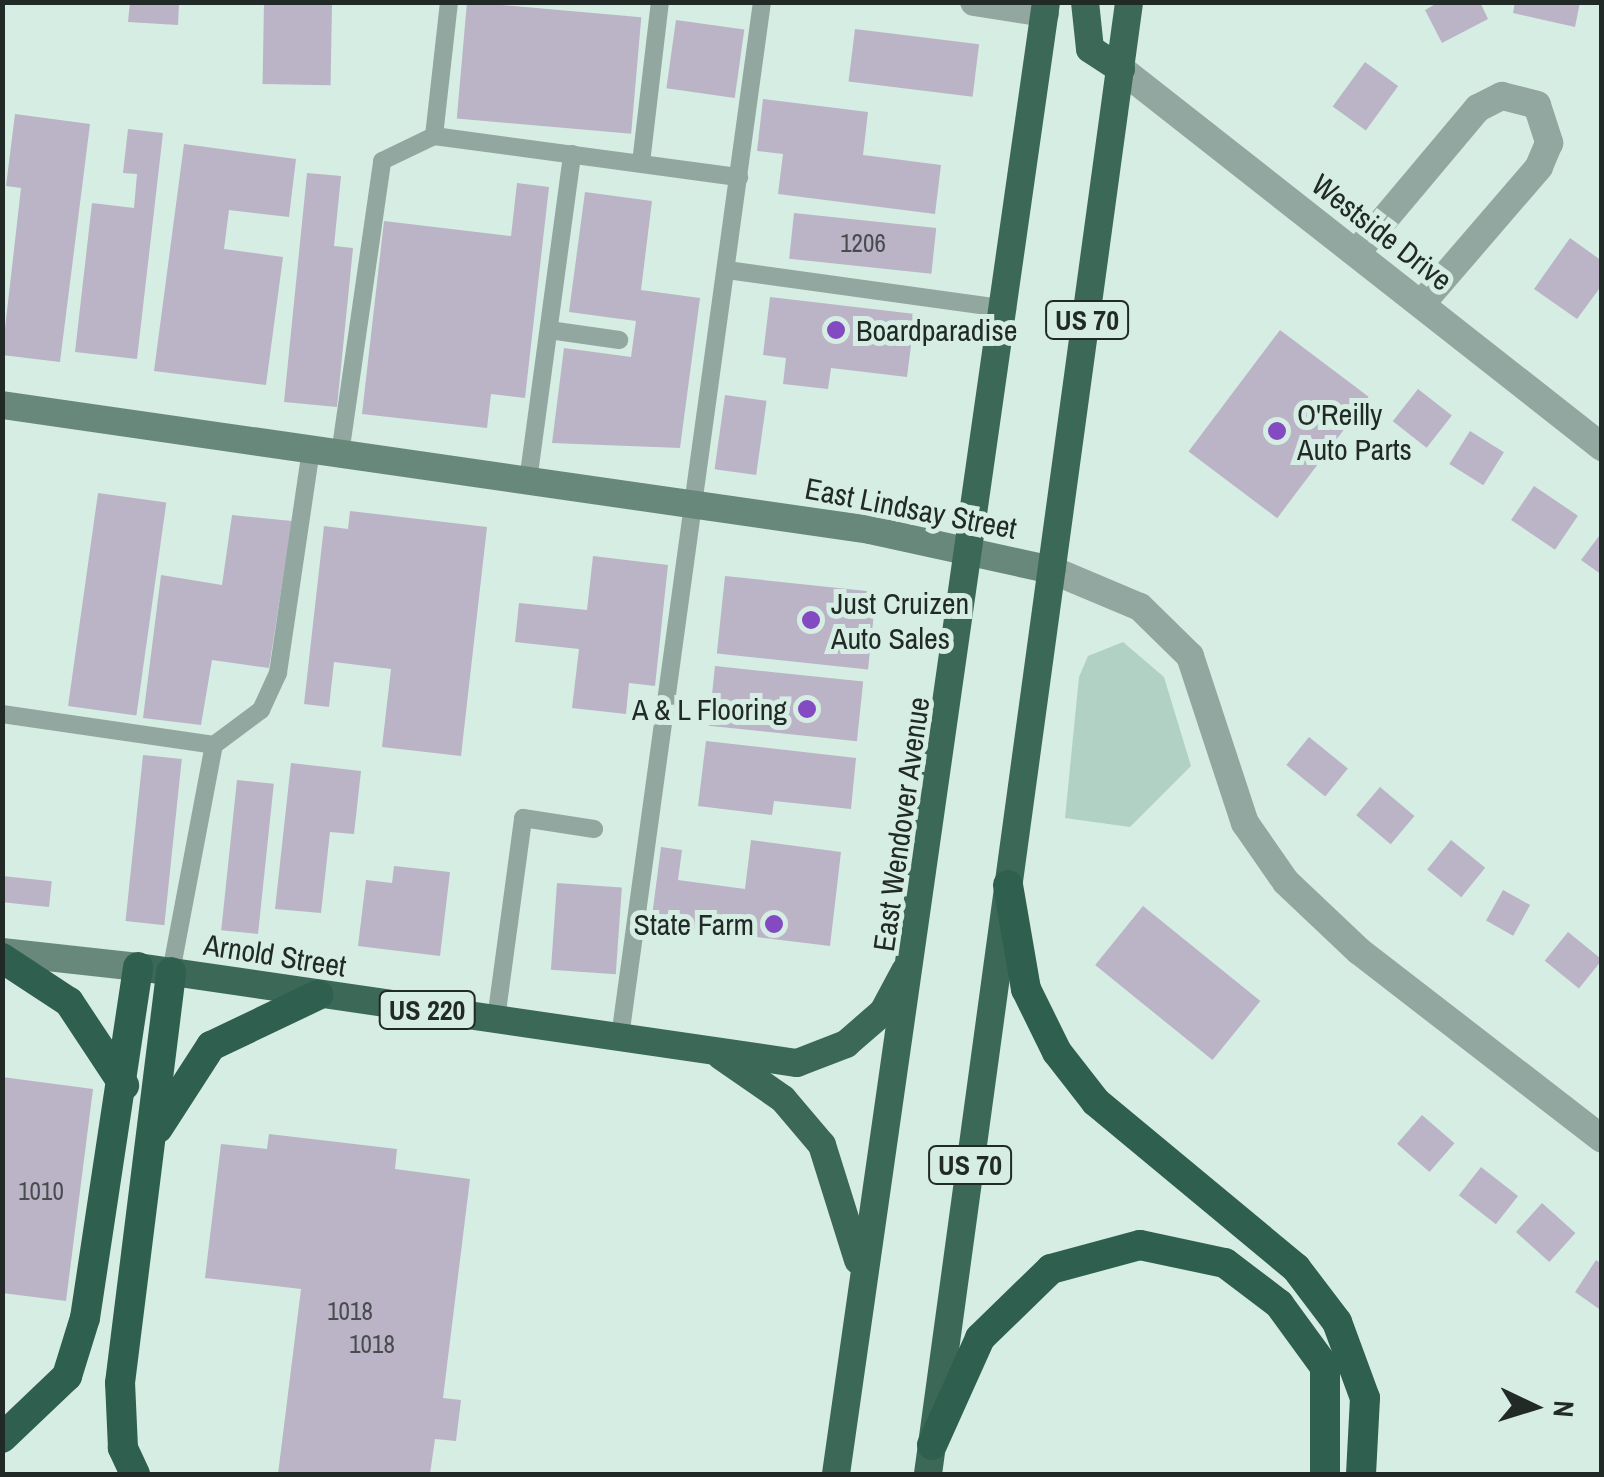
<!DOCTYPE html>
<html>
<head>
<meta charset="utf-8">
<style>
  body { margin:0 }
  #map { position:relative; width:1604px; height:1477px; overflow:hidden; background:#d6ede4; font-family:"Archivo Narrow",sans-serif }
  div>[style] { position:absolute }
  .green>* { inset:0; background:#b1d1c4 }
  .building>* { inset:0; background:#bbb4c6; transform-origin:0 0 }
  .service>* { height:18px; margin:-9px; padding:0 9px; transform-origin:9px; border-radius:9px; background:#92a79f }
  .minor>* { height:28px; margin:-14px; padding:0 14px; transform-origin:14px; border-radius:14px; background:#92a79f }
  .secondary>* { height:28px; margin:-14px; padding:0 14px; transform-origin:14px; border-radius:14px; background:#69887c }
  .trunk>* { height:28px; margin:-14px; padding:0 14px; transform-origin:14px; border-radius:14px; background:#3c6858 }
  .motorway>* { height:30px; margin:-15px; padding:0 15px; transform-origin:15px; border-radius:15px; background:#2f5f4e }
  .dots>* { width:28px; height:28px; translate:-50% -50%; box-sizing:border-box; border:5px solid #d6ede4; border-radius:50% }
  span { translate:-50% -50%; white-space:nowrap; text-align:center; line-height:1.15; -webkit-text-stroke:10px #d6ede4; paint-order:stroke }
  .number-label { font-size:25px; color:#484c4f }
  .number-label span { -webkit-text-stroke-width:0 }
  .shield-label span { padding:2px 8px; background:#d6ede4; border:2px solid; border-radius:8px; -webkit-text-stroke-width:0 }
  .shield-label { font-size:28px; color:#222a27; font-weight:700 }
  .street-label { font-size:30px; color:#222a27 }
  .poi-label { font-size:30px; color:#222a27 }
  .left { translate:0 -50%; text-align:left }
  .right { translate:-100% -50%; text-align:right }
  .frame { position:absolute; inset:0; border:5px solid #222a27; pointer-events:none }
  .north { position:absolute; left:1484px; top:1357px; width:100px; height:100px; -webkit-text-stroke:8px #d6ede4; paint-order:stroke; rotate:94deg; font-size:28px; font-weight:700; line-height:40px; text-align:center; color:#222a27 }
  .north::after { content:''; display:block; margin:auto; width:35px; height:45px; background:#222a27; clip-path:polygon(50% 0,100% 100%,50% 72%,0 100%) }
</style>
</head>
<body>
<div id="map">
  <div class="green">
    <i style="clip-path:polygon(1123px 642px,1164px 677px,1191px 766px,1130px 827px,1065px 818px,1079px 677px,1088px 656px)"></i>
  </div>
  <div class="building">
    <i style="clip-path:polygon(130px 2px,179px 2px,178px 25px,128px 22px)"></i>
    <i style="left:264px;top:2px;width:68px;height:82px;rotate:1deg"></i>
    <i style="left:467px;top:2px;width:175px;height:117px;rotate:5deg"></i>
    <i style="clip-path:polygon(1439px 2px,1480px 2px,1488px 19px,1442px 43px,1425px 10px)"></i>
    <i style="clip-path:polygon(1515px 2px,1580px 2px,1575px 27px,1513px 13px)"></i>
    <i style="left:676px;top:20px;width:69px;height:69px;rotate:8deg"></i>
    <i style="left:855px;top:29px;width:125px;height:53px;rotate:7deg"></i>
    <i style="left:1365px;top:62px;width:41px;height:55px;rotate:36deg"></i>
    <i style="clip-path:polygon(763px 99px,868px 112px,863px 155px,941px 165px,935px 214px,778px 194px,783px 154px,757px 151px)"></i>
    <i style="clip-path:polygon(15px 114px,90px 124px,60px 362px,2px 355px,21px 188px,6px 186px)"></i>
    <i style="clip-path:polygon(128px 129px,163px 133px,137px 359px,75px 352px,92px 203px,134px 208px,137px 174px,123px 173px)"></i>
    <i style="clip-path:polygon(184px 144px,296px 159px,289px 217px,229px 210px,224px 249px,283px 257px,266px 385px,154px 371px)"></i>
    <i style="clip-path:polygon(307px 173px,341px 176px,334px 246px,353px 248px,337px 407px,284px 402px)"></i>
    <i style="clip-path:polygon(517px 183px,549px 187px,525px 398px,491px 394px,487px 428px,362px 414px,384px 221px,511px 236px)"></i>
    <i style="clip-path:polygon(585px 192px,652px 201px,641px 290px,700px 298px,680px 448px,552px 443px,564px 348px,631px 357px,636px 321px,569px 312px)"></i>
    <i style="left:794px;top:213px;width:143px;height:46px;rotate:6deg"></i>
    <i style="clip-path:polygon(1570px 238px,1602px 261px,1602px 285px,1577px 319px,1534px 289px)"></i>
    <i style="clip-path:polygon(770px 297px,915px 314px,907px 377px,831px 368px,828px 389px,783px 384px,786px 358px,763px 355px)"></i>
    <i style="left:1280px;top:330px;width:111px;height:152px;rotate:37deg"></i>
    <i style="left:1418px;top:389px;width:43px;height:41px;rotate:38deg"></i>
    <i style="left:725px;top:395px;width:42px;height:75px;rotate:8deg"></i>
    <i style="left:1470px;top:431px;width:40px;height:39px;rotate:32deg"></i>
    <i style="left:1534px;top:486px;width:53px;height:41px;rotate:34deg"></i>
    <i style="left:98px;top:493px;width:69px;height:215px;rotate:8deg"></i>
    <i style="clip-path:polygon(350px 511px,487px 527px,461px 756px,382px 747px,391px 669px,334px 662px,329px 707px,304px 704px,324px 526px,348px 529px)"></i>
    <i style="clip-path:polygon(232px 515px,292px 521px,269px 668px,212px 660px,201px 725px,143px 718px,161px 575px,222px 585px)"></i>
    <i style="clip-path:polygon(1602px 532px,1602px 575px,1581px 560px)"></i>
    <i style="clip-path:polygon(593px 556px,668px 565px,655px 686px,629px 683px,626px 714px,572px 708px,579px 649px,515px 642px,519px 603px,587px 610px)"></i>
    <i style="left:725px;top:576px;width:152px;height:78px;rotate:6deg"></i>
    <i style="left:715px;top:666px;width:149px;height:60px;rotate:6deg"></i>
    <i style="left:1309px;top:737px;width:50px;height:36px;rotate:39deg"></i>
    <i style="clip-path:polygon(706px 741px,856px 758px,851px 809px,774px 801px,772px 815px,698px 806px)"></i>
    <i style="left:143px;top:755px;width:39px;height:167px;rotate:6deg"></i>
    <i style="clip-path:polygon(291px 763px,361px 771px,354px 834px,330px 832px,321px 913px,275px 909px)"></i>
    <i style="left:237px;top:780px;width:37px;height:151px;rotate:6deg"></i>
    <i style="left:1380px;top:787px;width:45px;height:37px;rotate:40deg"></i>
    <i style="clip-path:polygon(751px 840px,841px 852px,830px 946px,651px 924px,661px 847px,682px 850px,678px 880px,745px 889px)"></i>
    <i style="left:1451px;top:840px;width:44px;height:38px;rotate:39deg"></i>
    <i style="clip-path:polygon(394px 866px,450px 872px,440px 956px,358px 946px,366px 880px,392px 883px)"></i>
    <i style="left:2px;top:876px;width:50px;height:26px;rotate:6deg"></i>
    <i style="left:557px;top:883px;width:65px;height:87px;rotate:4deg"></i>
    <i style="left:1503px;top:890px;width:31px;height:35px;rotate:29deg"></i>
    <i style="left:1143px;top:906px;width:151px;height:76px;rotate:39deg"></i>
    <i style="left:1568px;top:932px;width:44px;height:37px;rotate:39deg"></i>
    <i style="clip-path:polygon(2px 1077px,93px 1089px,66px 1301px,2px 1293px)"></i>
    <i style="left:1422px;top:1115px;width:43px;height:38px;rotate:41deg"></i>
    <i style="clip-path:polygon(269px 1134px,397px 1149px,395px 1169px,470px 1179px,443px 1398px,461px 1400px,456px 1441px,435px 1439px,430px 1474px,278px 1474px,301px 1289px,205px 1278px,221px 1144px,267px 1149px)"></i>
    <i style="left:1481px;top:1167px;width:47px;height:36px;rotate:38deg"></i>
    <i style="left:1542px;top:1203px;width:45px;height:39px;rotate:42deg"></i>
    <i style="clip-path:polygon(1596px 1260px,1602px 1264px,1602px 1311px,1575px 1292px)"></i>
  </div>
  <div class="service">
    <i style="left:434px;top:136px;width:135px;rotate:-83.6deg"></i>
    <i style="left:641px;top:163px;width:162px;rotate:-83.3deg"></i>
    <i style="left:727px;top:270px;width:283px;rotate:7.9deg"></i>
    <i style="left:549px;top:330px;width:71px;rotate:8.1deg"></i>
    <i style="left:340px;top:454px;width:296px;rotate:-81.8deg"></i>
    <i style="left:382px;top:161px;width:58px;rotate:-25.7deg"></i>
    <i style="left:434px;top:136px;width:308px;rotate:7.7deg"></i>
    <i style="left:528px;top:481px;width:330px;rotate:-82.3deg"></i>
    <i style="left:2px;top:714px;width:214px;rotate:8.3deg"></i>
    <i style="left:171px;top:972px;width:231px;rotate:-79.3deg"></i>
    <i style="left:214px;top:745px;width:59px;rotate:-36.7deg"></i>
    <i style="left:261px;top:710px;width:41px;rotate:-65.3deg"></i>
    <i style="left:278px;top:673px;width:226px;rotate:-81.6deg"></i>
    <i style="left:496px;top:1019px;width:203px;rotate:-82.3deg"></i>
    <i style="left:523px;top:818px;width:72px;rotate:8.8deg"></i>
    <i style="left:620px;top:1037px;width:1045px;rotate:-82.19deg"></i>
  </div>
  <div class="minor">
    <i style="left:974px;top:2px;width:72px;rotate:8.8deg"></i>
    <i style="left:1121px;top:69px;width:612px;rotate:38.16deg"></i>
    <i style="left:1357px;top:252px;width:188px;rotate:-50deg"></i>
    <i style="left:1478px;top:108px;width:27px;rotate:-27deg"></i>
    <i style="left:1502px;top:96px;width:36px;rotate:14deg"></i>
    <i style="left:1537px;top:105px;width:40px;rotate:72deg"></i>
    <i style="left:1549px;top:143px;width:26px;rotate:113deg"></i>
    <i style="left:1539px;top:167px;width:181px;rotate:130.7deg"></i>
    <i style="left:1052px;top:570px;width:95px;rotate:22.8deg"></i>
    <i style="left:1140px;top:607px;width:70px;rotate:44.4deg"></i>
    <i style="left:1190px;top:656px;width:176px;rotate:71.8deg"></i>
    <i style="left:1245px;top:823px;width:72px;rotate:55.2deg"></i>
    <i style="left:1286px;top:882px;width:100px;rotate:43.4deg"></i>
    <i style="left:1359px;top:951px;width:307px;rotate:37.7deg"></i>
  </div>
  <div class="secondary">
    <i style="left:2px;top:405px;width:877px;rotate:8.19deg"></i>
    <i style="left:870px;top:530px;width:186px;rotate:12.4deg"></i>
    <i style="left:2px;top:952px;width:137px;rotate:6.3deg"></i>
  </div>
  <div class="trunk">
    <i style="left:1085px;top:2px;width:47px;rotate:83.9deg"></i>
    <i style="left:1090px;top:49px;width:37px;rotate:33deg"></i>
    <i style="left:138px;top:967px;width:666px;rotate:8.29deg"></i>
    <i style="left:797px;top:1063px;width:53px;rotate:-21.2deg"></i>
    <i style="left:846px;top:1044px;width:49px;rotate:-40.9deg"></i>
    <i style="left:883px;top:1012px;width:47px;rotate:-61.8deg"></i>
    <i style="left:721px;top:1056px;width:75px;rotate:34.7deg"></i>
    <i style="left:783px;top:1099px;width:60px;rotate:49.7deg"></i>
    <i style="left:822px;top:1145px;width:121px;rotate:72.6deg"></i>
    <i style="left:836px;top:1474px;width:1487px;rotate:-81.88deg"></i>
    <i style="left:928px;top:1474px;width:1486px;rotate:-82.22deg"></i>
  </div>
  <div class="motorway">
    <i style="left:1008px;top:885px;width:106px;rotate:80.2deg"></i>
    <i style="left:1026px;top:989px;width:70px;rotate:63.8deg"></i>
    <i style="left:1057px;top:1052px;width:63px;rotate:52deg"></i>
    <i style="left:1096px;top:1102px;width:260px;rotate:39.7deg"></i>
    <i style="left:1296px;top:1268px;width:68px;rotate:52.8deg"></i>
    <i style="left:1337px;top:1322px;width:81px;rotate:69.8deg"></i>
    <i style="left:1365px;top:1398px;width:76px;rotate:93deg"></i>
    <i style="left:2px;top:958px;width:80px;rotate:33.3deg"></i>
    <i style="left:69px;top:1002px;width:100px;rotate:56.5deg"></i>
    <i style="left:158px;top:1128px;width:98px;rotate:-57.1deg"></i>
    <i style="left:211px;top:1046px;width:119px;rotate:-25.5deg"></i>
    <i style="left:2px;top:1438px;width:90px;rotate:-43.6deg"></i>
    <i style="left:67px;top:1376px;width:61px;rotate:-72.8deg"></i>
    <i style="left:85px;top:1318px;width:355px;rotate:-81.4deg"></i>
    <i style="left:932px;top:1445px;width:117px;rotate:-65.8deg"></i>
    <i style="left:980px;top:1338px;width:99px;rotate:-44.2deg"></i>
    <i style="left:1051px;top:1269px;width:92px;rotate:-15.1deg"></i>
    <i style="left:1140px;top:1245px;width:87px;rotate:12deg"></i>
    <i style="left:1225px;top:1263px;width:68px;rotate:37.2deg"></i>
    <i style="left:1279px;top:1304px;width:78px;rotate:53.9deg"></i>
    <i style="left:1325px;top:1367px;width:107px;rotate:90deg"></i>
    <i style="left:135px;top:1474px;width:29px;rotate:-115deg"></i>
    <i style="left:123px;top:1448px;width:65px;rotate:-92.6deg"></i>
    <i style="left:120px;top:1383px;width:414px;rotate:-82.9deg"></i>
  </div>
  <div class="dots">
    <i style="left:836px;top:330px;background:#834ac1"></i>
    <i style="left:1277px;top:431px;background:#834ac1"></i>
    <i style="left:811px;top:620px;background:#834ac1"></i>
    <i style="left:807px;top:709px;background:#834ac1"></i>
    <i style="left:774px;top:924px;background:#834ac1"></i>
  </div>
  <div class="number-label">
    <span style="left:863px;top:243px">1206</span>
    <span style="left:41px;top:1191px">1010</span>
    <span style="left:350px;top:1311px">1018</span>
    <span style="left:372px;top:1344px">1018</span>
  </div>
  <div class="shield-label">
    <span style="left:1087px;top:320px">US 70</span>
    <span style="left:427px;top:1010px">US 220</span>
    <span style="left:970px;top:1165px">US 70</span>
  </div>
  <div class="street-label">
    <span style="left:1382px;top:232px;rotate:38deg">Westside Drive</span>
    <span style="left:911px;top:508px;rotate:11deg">East Lindsay Street</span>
    <span style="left:901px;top:824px;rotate:-82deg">East Wendover Avenue</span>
    <span style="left:275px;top:955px;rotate:9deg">Arnold Street</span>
  </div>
  <div class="poi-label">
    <span class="left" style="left:856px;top:330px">Boardparadise</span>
    <span class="left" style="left:1297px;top:431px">O'Reilly<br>Auto Parts</span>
    <span class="left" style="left:831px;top:620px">Just Cruizen<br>Auto Sales</span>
    <span class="right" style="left:787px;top:709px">A &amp; L Flooring</span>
    <span class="right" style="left:754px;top:924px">State Farm</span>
  </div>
  <div class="frame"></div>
  <div class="north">N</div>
</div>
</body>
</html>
